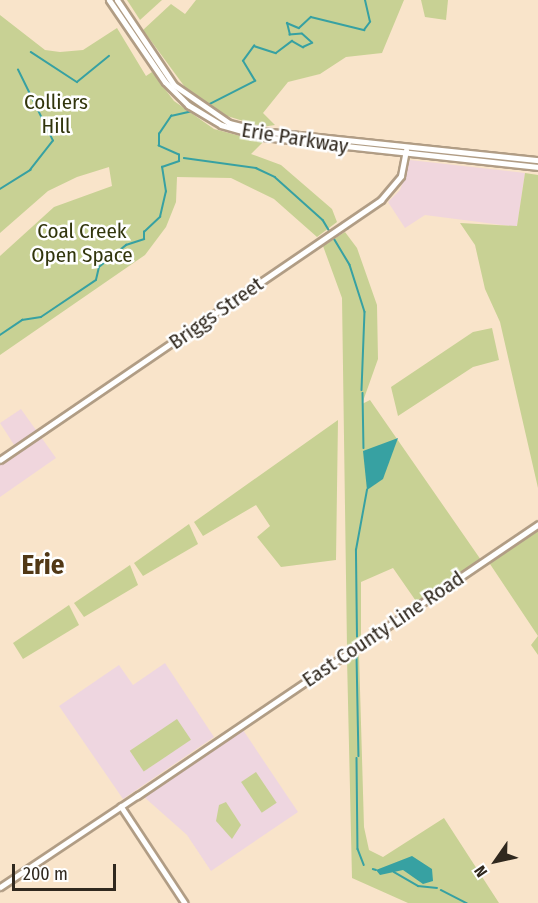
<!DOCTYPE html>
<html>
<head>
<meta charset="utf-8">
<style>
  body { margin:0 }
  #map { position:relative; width:538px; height:903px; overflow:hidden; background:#f9e4ca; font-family:"Fira Sans Condensed",sans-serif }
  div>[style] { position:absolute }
  .commercial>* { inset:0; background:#f0d6dd }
  .education>* { inset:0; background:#eed6e0 }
  .green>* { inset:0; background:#c8d194; transform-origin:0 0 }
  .water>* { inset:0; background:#37a1a2 }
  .stream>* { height:1.5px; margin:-0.75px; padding:0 0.75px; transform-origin:0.75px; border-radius:0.75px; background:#37a1a2 }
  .roads { filter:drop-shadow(2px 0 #b19d85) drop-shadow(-2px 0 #b19d85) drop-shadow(0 2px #b19d85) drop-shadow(0 -2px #b19d85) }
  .minor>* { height:4.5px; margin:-2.25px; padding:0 2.25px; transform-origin:2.25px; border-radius:2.25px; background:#fff }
  .major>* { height:5px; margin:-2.5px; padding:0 2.5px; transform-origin:2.5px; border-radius:2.5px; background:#fff }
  span { translate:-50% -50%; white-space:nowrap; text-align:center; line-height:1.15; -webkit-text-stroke:5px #fff; paint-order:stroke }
  .park-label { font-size:21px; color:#31350c }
  .street-label { font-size:21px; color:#30281e }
  .district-label { font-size:27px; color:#513816; font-weight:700 }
  .north { position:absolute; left:466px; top:831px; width:60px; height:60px; -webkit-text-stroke:4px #fff; paint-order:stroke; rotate:236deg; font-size:16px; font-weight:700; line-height:24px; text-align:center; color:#30281e }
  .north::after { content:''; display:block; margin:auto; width:21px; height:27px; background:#30281e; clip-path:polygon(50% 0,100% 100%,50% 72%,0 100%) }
  .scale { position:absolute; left:12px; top:864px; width:104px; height:27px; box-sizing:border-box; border:3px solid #30281e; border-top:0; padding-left:8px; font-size:18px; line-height:21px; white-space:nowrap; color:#30281e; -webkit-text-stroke:4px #fff; paint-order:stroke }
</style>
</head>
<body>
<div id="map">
  <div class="commercial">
    <i style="clip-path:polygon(410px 160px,525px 173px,517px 227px,425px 215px,405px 228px,388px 202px,400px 190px)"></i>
    <i style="clip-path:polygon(21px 409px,56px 458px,0 497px,0 464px,18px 451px,0 423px)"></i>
  </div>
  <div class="education">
    <i style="clip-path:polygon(165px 663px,214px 737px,123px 799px,59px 706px,119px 665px,133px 685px)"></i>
    <i style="clip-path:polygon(241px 727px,298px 812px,211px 871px,187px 835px,143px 796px)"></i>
  </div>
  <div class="green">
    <i style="clip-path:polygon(127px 0,162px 0,140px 20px)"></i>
    <i style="clip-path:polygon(196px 0,404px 0,382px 53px,346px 57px,320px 74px,288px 82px,263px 113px,275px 125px,262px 127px,224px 115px,190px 94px,143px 30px,171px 4px,185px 14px)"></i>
    <i style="clip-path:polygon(421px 0,448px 0,446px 20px,425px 17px)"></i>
    <i style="clip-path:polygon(0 15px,45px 50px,60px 52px,83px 50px,117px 28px,146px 76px,152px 72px,174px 101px,214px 129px,263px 142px,251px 154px,281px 165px,332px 209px,337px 222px,317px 237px,274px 199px,231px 178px,177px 177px,176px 202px,166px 227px,145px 255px,0 355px,0 256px,54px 207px,112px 186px,109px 167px,77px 177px,48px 191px,0 233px)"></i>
    <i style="clip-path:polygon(525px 173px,538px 175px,538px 488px,500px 322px,485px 289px,475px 245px,460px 223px,517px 226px)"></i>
    <i style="clip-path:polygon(345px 232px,357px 248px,377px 305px,378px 359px,362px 404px,370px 400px,481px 560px,418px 604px,393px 568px,361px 582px,361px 637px,347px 647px,342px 298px,323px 246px)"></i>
    <i style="clip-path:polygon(492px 328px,499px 360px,473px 367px,398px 416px,391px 387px,473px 332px)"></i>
    <i style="clip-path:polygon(338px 420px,336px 560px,281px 567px,257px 537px,270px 526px,256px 505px,203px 536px,194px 522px)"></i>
    <i style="clip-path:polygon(189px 524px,198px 544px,143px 576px,134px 563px)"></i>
    <i style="clip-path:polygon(538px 528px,538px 655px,531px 645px,538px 636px,488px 561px)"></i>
    <i style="clip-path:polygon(130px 565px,138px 585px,84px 617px,74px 603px)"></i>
    <i style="clip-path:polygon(69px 605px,79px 625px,23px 659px,13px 643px)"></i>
    <i style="clip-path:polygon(359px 654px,364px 827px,369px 850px,383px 857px,444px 818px,499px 903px,408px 903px,352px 878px,347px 658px)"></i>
    <i style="left:177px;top:719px;width:25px;height:57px;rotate:56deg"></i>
    <i style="left:256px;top:772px;width:37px;height:18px;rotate:56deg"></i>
    <i style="clip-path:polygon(226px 802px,241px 825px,232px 839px,216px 821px,219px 805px)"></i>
  </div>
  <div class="water">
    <i style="clip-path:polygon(398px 438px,383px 479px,367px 490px,363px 451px)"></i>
    <i style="clip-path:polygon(412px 856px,432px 869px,433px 881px,423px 884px,403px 870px,380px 875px,376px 870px)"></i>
  </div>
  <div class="stream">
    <i style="left:31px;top:52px;width:55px;rotate:33.1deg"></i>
    <i style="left:77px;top:82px;width:41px;rotate:-39.1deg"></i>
    <i style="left:208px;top:105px;width:53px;rotate:-27.1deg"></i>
    <i style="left:255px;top:81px;width:23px;rotate:-121deg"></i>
    <i style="left:243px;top:61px;width:19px;rotate:-54deg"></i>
    <i style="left:254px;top:46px;width:23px;rotate:18deg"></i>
    <i style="left:276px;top:53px;width:20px;rotate:-37deg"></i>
    <i style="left:292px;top:41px;width:13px;rotate:29deg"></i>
    <i style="left:303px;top:47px;width:10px;rotate:-24deg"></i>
    <i style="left:312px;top:43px;width:13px;rotate:-138deg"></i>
    <i style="left:302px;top:34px;width:12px;rotate:175deg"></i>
    <i style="left:290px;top:35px;width:12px;rotate:-104deg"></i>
    <i style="left:287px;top:23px;width:13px;rotate:23deg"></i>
    <i style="left:299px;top:28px;width:16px;rotate:-43deg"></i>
    <i style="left:311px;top:17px;width:55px;rotate:13.8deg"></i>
    <i style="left:364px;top:30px;width:10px;rotate:-53deg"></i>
    <i style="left:370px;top:22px;width:23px;rotate:-103deg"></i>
    <i style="left:184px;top:158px;width:73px;rotate:7.9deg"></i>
    <i style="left:256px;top:168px;width:21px;rotate:25deg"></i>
    <i style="left:275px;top:177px;width:64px;rotate:41.9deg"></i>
    <i style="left:323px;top:220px;width:52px;rotate:59deg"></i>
    <i style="left:350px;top:265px;width:49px;rotate:72.3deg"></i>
    <i style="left:365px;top:312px;width:78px;rotate:92.2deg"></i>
    <i style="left:0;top:189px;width:36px;rotate:-32deg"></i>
    <i style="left:30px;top:170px;width:37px;rotate:-52deg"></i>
    <i style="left:53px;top:141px;width:79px;rotate:-116.2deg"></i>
    <i style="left:0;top:335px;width:27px;rotate:-34deg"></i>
    <i style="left:22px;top:320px;width:19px;rotate:-9deg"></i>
    <i style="left:41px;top:317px;width:66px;rotate:-33.9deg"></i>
    <i style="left:96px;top:280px;width:13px;rotate:-77deg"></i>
    <i style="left:99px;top:267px;width:35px;rotate:-39deg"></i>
    <i style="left:126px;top:245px;width:19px;rotate:-18deg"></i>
    <i style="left:144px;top:239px;width:7px;rotate:-90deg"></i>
    <i style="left:144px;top:232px;width:22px;rotate:-43deg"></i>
    <i style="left:160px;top:217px;width:26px;rotate:-77deg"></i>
    <i style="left:166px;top:192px;width:25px;rotate:-99deg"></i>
    <i style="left:162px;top:167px;width:18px;rotate:-19deg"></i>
    <i style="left:179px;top:161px;width:6px;rotate:-90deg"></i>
    <i style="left:179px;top:155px;width:22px;rotate:-156deg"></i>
    <i style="left:159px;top:146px;width:12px;rotate:-90deg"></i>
    <i style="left:159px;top:134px;width:22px;rotate:-56deg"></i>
    <i style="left:171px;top:116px;width:22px;rotate:-13deg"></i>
    <i style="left:363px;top:393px;width:55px;rotate:89deg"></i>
    <i style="left:357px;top:637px;width:87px;rotate:-90.7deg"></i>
    <i style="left:356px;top:550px;width:61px;rotate:-79.6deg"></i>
    <i style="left:357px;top:655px;width:101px;rotate:88.9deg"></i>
    <i style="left:357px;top:758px;width:91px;rotate:89.4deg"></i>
    <i style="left:358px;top:849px;width:17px;rotate:69deg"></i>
    <i style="left:373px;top:869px;width:3px;rotate:18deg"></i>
    <i style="left:394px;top:872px;width:28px;rotate:30deg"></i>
    <i style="left:418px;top:886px;width:19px;rotate:6deg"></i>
    <i style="left:441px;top:890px;width:29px;rotate:27deg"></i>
  </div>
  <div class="roads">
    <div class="minor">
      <i style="left:0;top:460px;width:461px;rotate:-34.3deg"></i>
      <i style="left:381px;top:200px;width:31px;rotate:-50deg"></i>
      <i style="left:401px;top:176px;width:26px;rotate:-79deg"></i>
      <i style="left:121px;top:806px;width:116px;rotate:56.6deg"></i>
    </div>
    <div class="major">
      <i style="left:109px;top:0;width:99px;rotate:55.7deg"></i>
      <i style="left:165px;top:82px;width:33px;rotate:45deg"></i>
      <i style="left:188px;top:105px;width:39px;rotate:31deg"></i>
      <i style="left:221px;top:125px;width:44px;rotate:15.9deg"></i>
      <i style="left:263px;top:137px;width:277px;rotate:6.2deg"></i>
      <i style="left:117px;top:0;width:102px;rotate:56.2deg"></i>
      <i style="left:174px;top:85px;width:67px;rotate:34.6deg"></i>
      <i style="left:229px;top:123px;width:33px;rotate:14deg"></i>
      <i style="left:261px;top:131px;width:279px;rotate:6deg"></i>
      <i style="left:137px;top:796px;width:485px;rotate:-34.1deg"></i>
      <i style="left:0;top:887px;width:166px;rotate:-33.7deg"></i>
    </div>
  </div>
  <div class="park-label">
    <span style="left:56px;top:114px">Colliers<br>Hill</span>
    <span style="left:82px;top:243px">Coal Creek<br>Open Space</span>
  </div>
  <div class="street-label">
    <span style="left:295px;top:138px;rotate:9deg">Erie Parkway</span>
    <span style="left:216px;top:313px;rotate:-35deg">Briggs Street</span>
    <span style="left:383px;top:629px;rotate:-34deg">East County Line Road</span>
  </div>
  <div class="district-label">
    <span style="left:43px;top:566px">Erie</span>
  </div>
  <div class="north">N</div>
  <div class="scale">200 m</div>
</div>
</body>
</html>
